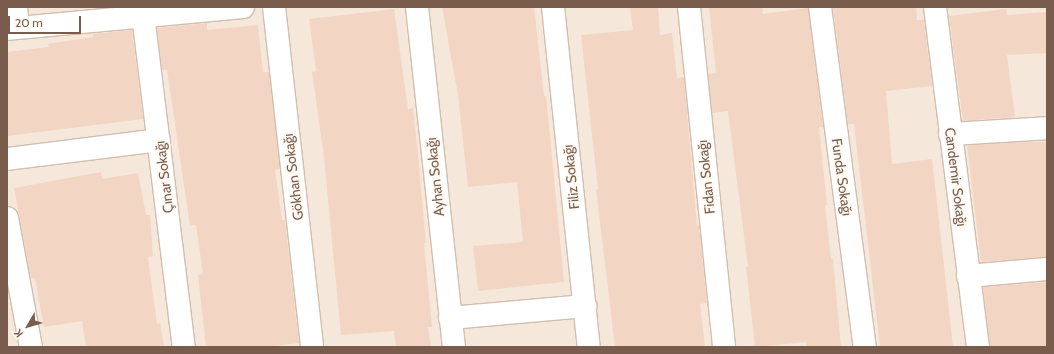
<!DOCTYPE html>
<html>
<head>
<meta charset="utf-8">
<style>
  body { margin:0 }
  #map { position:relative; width:1054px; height:354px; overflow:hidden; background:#fdf6ec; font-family:Cabin,sans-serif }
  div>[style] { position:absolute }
  .residential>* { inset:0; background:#f5e8da; transform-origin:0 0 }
  .building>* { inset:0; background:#f3d5c3 }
  .roads { filter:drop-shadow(1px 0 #d1beb0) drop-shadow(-1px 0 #d1beb0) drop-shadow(0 1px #d1beb0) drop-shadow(0 -1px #d1beb0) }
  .minor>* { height:22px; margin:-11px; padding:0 11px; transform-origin:11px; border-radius:11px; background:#fff }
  span { translate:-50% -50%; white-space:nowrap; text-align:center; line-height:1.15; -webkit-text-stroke:4px #fffaf3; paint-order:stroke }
  .street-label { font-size:14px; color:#7a5c4d }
  .frame { position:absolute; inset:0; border:8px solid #7a5c4d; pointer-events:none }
  .north { position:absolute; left:8px; top:306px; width:40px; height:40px; -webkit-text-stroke:3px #fffaf3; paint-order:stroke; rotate:232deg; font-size:11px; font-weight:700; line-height:16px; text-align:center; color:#7a5c4d }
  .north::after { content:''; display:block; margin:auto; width:14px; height:18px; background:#7a5c4d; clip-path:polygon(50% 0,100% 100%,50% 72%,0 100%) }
  .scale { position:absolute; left:8px; top:16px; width:73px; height:18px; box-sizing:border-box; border:2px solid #7a5c4d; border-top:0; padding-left:5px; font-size:12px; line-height:14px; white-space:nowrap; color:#7a5c4d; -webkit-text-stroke:3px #fffaf3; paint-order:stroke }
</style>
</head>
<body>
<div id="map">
  <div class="residential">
    <i style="left:7px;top:7px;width:1040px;height:340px"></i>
  </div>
  <div class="building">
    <i style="clip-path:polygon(442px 7px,534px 7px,544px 96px,546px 96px,550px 136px,564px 282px,478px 291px,473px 246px,523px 242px,517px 182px,468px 187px,458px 95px)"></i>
    <i style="clip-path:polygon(630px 7px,658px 7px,660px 35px,672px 33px,677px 78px,684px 77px,697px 226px,699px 226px,707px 303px,700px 304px,705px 347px,615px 347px,596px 189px,598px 189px,581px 35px,633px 30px)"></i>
    <i style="clip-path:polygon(709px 7px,762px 7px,763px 14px,808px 8px,823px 127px,819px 127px,827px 205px,825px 205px,831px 259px,833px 259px,841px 347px,806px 347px,806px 342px,755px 347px,746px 267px,748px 267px,728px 111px,712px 113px,708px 74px,716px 73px)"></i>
    <i style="clip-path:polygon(833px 7px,916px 7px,917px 20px,924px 20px,932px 86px,886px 91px,892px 164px,932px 159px,953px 347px,880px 347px,854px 124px,848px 124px)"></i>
    <i style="clip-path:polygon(394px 9px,408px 109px,413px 108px,417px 144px,426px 243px,424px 243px,432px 327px,428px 327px,431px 347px,396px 347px,394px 331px,341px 335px,324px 158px,312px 72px,316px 71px,309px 19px)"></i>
    <i style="clip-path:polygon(1006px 9px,1007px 15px,1047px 12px,1047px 53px,1007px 55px,1015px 117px,963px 121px,949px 16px)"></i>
    <i style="clip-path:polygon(207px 23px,207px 30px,258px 25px,263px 72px,269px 72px,280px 169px,275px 170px,282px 220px,285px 220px,299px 343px,267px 347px,206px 347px,198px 275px,203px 274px,196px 225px,190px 226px,167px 70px,162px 70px,157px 28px)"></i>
    <i style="clip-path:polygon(132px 30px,143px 119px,7px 136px,7px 52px,49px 47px,48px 44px,93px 37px,93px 34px)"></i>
    <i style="clip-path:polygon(1019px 142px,1047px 142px,1047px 257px,981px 262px,967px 145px)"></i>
    <i style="clip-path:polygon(101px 172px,102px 179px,138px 173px,146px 215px,150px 215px,153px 256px,148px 257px,157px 324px,160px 323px,164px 347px,86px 347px,82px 321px,44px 327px,35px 278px,31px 278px,14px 188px)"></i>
    <i style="clip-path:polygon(1047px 282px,1047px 347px,990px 347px,983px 287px)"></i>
  </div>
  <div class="roads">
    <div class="minor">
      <i style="left:16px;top:7px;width:20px;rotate:84deg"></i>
      <i style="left:142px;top:7px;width:343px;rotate:83deg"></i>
      <i style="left:274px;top:7px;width:342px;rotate:83.6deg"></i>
      <i style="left:417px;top:7px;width:342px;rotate:83.8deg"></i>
      <i style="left:553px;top:7px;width:342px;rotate:84deg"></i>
      <i style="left:689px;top:7px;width:342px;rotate:84.1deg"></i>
      <i style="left:820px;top:7px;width:343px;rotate:82.5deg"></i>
      <i style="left:935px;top:7px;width:343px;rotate:82.8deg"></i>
      <i style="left:7px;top:29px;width:237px;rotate:-5.3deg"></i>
      <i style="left:950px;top:134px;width:97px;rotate:-3.5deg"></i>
      <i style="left:7px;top:159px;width:153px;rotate:-7.1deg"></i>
      <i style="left:7px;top:218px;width:131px;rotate:79.5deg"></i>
      <i style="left:968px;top:276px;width:79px;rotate:-5.1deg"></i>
      <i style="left:450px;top:318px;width:136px;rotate:-5.1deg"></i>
    </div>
  </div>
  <div class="street-label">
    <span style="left:164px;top:177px;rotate:-97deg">Çınar Sokağı</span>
    <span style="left:293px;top:177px;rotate:-97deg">Gökhan Sokağı</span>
    <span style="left:435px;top:177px;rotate:-96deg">Ayhan Sokağı</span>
    <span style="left:571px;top:177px;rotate:-96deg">Filiz Sokağı</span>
    <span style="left:706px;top:177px;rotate:-96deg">Fidan Sokağı</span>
    <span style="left:842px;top:177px;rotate:82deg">Funda Sokağı</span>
    <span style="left:956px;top:177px;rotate:83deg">Candemir Sokağı</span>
  </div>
  <div class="frame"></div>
  <div class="north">K</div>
  <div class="scale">20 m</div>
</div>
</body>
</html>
